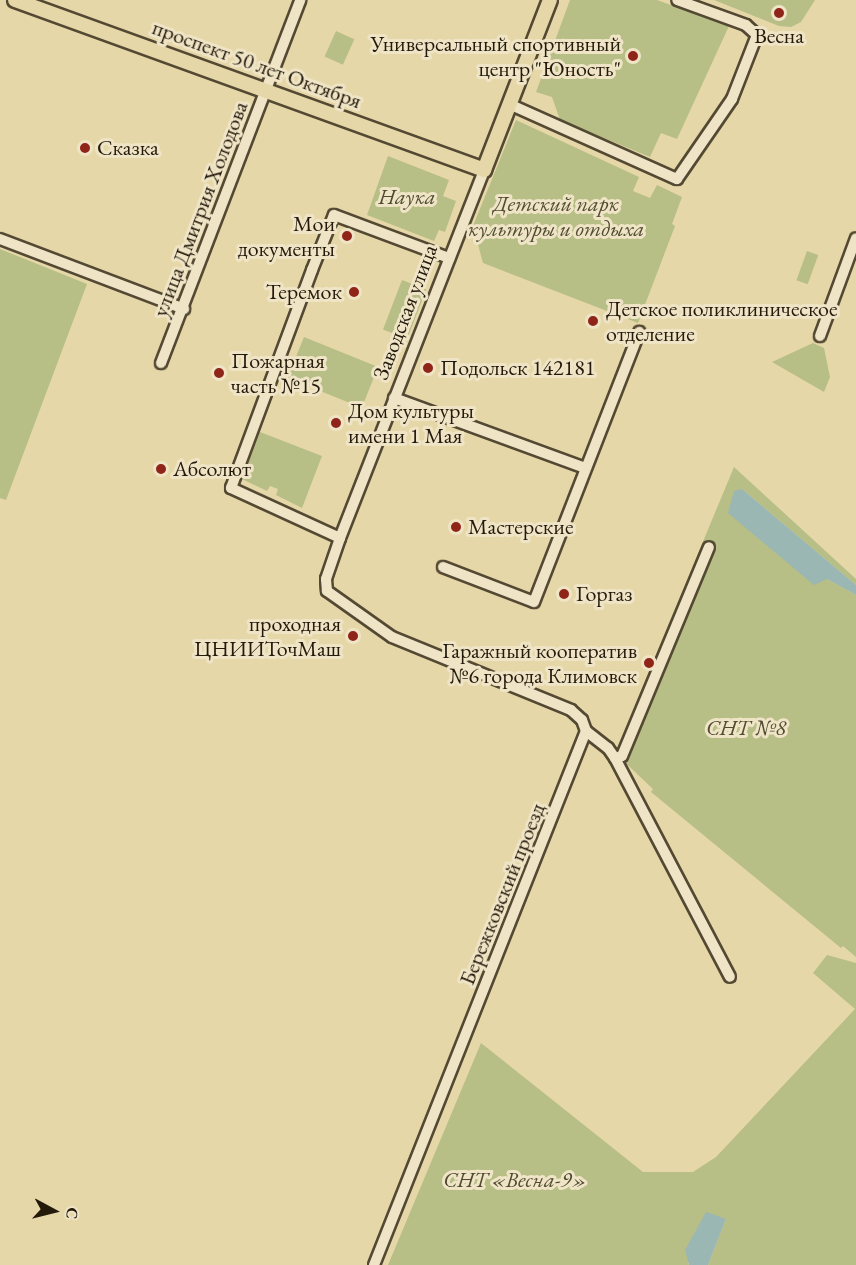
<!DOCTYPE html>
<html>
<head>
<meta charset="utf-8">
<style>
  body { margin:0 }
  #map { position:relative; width:856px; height:1265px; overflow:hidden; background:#e6d7a8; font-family:"EB Garamond",serif }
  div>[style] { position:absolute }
  .green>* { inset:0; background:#b7be86; transform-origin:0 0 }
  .water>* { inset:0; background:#9bb7b3 }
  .roads { filter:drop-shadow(2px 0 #544933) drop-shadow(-2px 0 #544933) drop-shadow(0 2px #544933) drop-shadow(0 -2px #544933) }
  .minor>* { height:10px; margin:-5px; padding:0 5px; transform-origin:5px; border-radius:5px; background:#efe5c6 }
  .major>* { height:14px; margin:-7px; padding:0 7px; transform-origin:7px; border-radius:7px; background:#e6d7a8 }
  .dots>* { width:16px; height:16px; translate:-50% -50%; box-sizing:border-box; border:3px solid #efe5c6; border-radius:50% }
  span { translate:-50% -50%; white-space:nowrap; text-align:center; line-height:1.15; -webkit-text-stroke:6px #efe5c6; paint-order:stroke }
  .poi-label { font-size:22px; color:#241a0c }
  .right { translate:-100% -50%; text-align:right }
  .left { translate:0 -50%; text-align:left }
  .street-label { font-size:22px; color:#241a0c }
  .park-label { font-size:22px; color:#504b31; font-style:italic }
  .north { position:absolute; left:24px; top:1181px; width:60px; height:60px; -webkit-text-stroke:4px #efe5c6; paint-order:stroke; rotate:97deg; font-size:16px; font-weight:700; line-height:24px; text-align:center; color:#241a0c }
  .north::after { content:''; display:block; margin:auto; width:21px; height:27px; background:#241a0c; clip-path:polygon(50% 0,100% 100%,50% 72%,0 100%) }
</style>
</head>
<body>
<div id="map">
  <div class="green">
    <i style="clip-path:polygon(570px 0,657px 0,729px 26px,677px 139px,661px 133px,650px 157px,560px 120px,552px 97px,536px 92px)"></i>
    <i style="clip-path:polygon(714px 0,815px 0,801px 22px,791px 27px,779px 26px)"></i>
    <i style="left:336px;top:31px;width:20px;height:28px;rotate:24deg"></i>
    <i style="clip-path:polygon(516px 120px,639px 177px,633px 191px,650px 198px,657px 185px,682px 197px,672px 224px,675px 226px,638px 323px,483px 263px,473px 226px)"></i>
    <i style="clip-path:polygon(388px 156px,449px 180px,443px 196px,456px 201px,445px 232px,439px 230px,434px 241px,367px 215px)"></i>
    <i style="clip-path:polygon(0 249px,87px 284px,6px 500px,0 498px)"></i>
    <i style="left:807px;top:251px;width:12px;height:31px;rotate:20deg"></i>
    <i style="left:402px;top:280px;width:26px;height:53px;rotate:21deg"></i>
    <i style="left:304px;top:337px;width:80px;height:44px;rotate:22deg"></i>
    <i style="clip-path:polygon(813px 343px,824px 348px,830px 377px,824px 392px,772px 362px)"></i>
    <i style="clip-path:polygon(260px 432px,322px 456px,302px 508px,276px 495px,278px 489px,270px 486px,267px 491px,242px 479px)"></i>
    <i style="clip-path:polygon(734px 467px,856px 579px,856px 585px,742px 489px,827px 579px,856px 595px,856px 957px,843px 946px,841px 948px,651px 792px,653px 789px,615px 753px)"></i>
    <i style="clip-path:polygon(827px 955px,856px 963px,856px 1265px,708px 1265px,726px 1219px,688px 1263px,689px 1265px,388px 1265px,481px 1043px,643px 1172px,693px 1172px,716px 1157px,855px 1009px,813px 973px)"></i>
  </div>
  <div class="water">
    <i style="clip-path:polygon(742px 489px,856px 585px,856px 595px,827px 579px,814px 585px,728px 513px,734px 491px)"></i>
    <i style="clip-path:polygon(706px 1212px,726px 1219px,708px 1265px,689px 1265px,685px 1250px)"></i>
  </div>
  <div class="roads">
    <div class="minor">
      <i style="left:509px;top:104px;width:184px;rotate:24.1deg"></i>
      <i style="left:677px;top:179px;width:97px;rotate:-55.5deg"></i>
      <i style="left:732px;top:99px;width:69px;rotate:-68.7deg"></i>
      <i style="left:757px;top:35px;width:15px;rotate:-138deg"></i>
      <i style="left:746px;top:25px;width:73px;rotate:-160.1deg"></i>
      <i style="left:0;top:239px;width:197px;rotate:20.8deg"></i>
      <i style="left:820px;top:336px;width:104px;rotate:-69.8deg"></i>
      <i style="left:161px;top:363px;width:389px;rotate:-69deg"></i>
      <i style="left:394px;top:398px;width:203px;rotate:20.1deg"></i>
      <i style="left:340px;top:538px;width:120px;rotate:-155.4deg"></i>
      <i style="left:231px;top:488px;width:233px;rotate:-69.6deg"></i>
      <i style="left:312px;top:270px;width:59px;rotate:-68.2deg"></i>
      <i style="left:334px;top:215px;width:123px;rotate:20.5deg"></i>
      <i style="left:443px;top:567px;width:97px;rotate:21deg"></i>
      <i style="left:534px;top:602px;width:290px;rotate:-68.7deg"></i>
      <i style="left:586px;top:731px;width:28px;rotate:38deg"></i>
      <i style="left:608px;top:748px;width:12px;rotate:55deg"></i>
      <i style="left:615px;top:758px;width:247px;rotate:62.3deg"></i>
      <i style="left:615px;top:758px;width:7px;rotate:-16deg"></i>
      <i style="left:622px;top:756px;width:226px;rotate:-67.4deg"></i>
      <i style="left:374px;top:1265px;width:575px;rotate:-68.35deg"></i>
      <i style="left:586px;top:731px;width:12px;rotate:-110deg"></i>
      <i style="left:582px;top:720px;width:15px;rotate:-138deg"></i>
      <i style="left:571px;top:710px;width:193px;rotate:-157.8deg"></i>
      <i style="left:392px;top:637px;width:80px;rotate:-144.7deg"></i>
      <i style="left:327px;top:591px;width:12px;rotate:-95deg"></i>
      <i style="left:326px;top:579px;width:43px;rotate:-71.1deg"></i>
      <i style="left:340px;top:538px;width:395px;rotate:-68.6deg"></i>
    </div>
    <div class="major">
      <i style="left:15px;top:0;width:499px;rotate:19.9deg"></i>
      <i style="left:484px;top:170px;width:182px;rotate:-68.8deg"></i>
    </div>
  </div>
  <div class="dots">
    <i style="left:779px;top:13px;background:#8f2418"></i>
    <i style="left:633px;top:56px;background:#8f2418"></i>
    <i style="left:85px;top:148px;background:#8f2418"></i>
    <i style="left:347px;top:236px;background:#8f2418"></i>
    <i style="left:354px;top:292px;background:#8f2418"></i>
    <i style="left:593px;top:321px;background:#8f2418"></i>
    <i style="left:428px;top:368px;background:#8f2418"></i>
    <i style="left:219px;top:373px;background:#8f2418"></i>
    <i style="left:336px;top:423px;background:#8f2418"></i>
    <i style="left:161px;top:469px;background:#8f2418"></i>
    <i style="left:456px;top:527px;background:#8f2418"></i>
    <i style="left:564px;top:594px;background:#8f2418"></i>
    <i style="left:353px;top:636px;background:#8f2418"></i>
    <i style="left:649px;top:663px;background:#8f2418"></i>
  </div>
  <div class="poi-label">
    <span style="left:779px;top:36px">Весна</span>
    <span class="right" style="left:621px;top:56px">Универсальный спортивный<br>центр "Юность"</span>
    <span class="left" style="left:97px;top:148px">Сказка</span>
    <span class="right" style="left:335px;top:236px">Мои<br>документы</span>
    <span class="right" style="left:342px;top:292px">Теремок</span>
    <span class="left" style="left:606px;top:321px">Детское поликлиническое<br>отделение</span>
    <span class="left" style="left:231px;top:373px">Пожарная<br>часть №15</span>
    <span class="left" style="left:440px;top:368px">Подольск 142181</span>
    <span class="left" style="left:348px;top:423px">Дом культуры<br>имени 1 Мая</span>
    <span class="left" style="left:173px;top:469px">Абсолют</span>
    <span class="left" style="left:468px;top:527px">Мастерские</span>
    <span class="left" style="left:576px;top:594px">Горгаз</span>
    <span class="right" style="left:341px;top:636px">проходная<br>ЦНИИТочМаш</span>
    <span class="right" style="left:637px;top:663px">Гаражный кооператив<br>№6 города Климовск</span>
  </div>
  <div class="street-label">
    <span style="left:257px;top:64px;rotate:20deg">проспект 50 лет Октября</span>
    <span style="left:200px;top:209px;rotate:-69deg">улица Дмитрия Холодова</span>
    <span style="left:405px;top:312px;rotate:-69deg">Заводская улица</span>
    <span style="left:502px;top:894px;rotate:-68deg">Бережковский проезд</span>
  </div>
  <div class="park-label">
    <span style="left:407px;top:197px">Наука</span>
    <span style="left:556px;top:216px">Детский парк<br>культуры и отдыха</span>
    <span style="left:746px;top:728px">СНТ №8</span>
    <span style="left:515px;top:1180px">СНТ «Весна-9»</span>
  </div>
  <div class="north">С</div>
</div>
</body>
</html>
